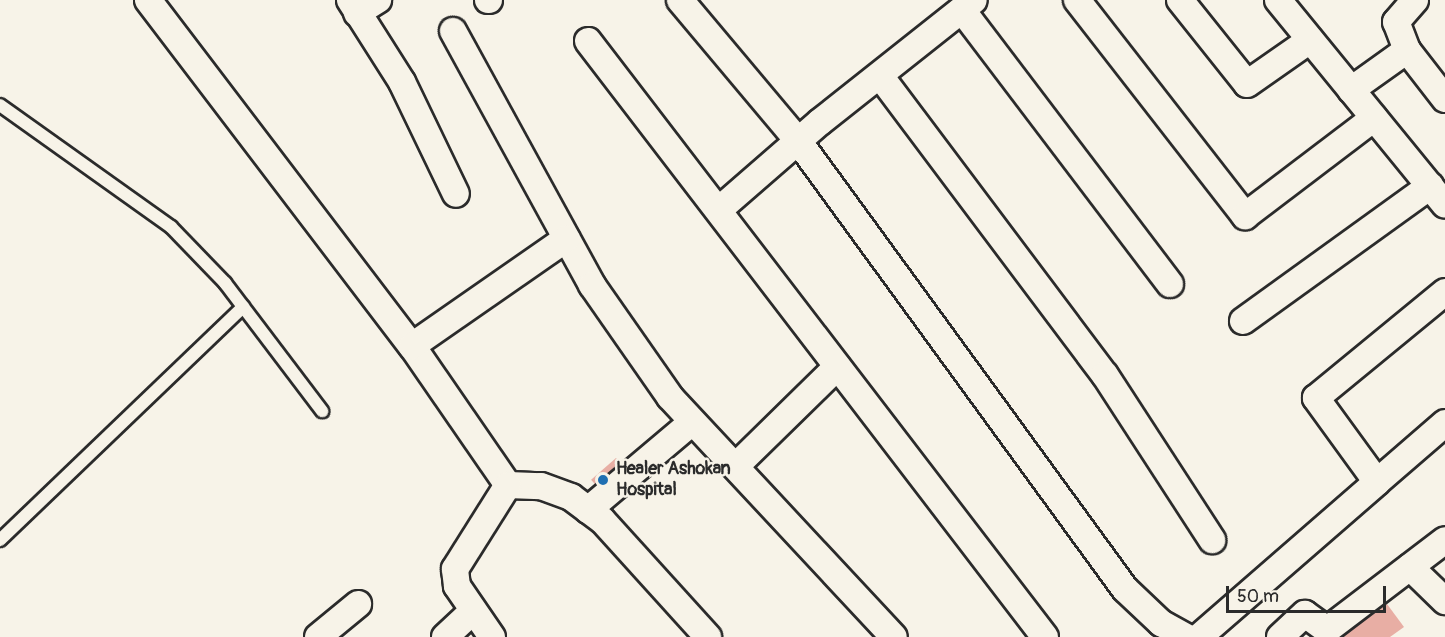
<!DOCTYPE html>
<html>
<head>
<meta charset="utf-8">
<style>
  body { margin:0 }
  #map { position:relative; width:1445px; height:637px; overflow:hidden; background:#f7f3e8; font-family:Pangolin,sans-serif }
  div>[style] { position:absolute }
  .building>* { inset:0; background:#e8aea4; transform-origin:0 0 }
  .roads { filter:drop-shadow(2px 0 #2b2b2b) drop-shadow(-2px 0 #2b2b2b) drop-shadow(0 2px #2b2b2b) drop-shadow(0 -2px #2b2b2b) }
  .service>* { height:12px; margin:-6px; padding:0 6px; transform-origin:6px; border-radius:6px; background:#f7f3e8 }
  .minor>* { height:26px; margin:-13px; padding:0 13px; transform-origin:13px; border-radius:13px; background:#f7f3e8 }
  .dots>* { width:16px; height:16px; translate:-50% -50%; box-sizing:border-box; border:3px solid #f7f3e8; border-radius:50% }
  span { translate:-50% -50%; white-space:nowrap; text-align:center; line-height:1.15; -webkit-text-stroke:5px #f7f3e8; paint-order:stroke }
  .poi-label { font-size:18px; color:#2b2b2b; font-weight:700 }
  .left { translate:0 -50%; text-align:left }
  .scale { position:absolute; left:1226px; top:586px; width:160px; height:27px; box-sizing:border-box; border:3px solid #2b2b2b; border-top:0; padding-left:8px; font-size:18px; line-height:21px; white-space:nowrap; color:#2b2b2b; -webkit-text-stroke:4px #f7f3e8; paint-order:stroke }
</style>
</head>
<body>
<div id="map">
  <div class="building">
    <i style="left:616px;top:458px;width:20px;height:33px;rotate:49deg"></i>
    <i style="clip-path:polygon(1387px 604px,1404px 627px,1390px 637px,1339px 637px)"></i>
  </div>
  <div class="roads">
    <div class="service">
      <i style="left:0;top:105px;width:210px;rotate:35.5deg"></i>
      <i style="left:171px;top:227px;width:78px;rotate:46deg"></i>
      <i style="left:225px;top:283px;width:161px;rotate:52.8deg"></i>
      <i style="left:0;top:540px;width:337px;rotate:-43.8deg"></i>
    </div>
    <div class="minor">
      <i style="left:148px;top:0;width:435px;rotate:52.7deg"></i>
      <i style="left:412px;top:346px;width:169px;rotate:55.4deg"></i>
      <i style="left:508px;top:485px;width:33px;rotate:2deg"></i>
      <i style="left:541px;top:486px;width:32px;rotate:20deg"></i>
      <i style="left:571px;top:497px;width:39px;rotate:37deg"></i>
      <i style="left:602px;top:520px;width:158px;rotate:47.8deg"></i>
      <i style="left:350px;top:0;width:97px;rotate:57.6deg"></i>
      <i style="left:402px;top:82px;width:124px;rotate:64.3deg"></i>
      <i style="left:488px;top:0;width:1px"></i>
      <i style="left:680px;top:0;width:185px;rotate:50deg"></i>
      <i style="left:799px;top:142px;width:553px;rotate:53.9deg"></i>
      <i style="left:1125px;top:589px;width:50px;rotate:43.4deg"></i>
      <i style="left:1161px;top:623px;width:29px;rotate:29deg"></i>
      <i style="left:1077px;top:0;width:274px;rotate:52.1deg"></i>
      <i style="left:1245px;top:216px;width:162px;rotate:-37.2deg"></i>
      <i style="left:1180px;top:0;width:107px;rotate:51.4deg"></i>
      <i style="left:1247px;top:84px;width:77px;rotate:-34.9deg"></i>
      <i style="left:1278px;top:0;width:264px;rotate:50.8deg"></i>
      <i style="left:962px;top:10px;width:344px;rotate:52.8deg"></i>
      <i style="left:357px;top:13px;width:25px;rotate:-32deg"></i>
      <i style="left:453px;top:31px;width:290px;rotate:61.3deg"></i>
      <i style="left:592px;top:285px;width:136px;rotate:55.1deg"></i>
      <i style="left:670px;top:397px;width:328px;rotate:47deg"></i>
      <i style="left:588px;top:41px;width:751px;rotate:52.52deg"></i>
      <i style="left:1407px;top:50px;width:62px;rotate:52.2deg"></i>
      <i style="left:881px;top:77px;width:373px;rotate:53.1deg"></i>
      <i style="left:1105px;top:375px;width:197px;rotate:57deg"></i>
      <i style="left:1351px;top:90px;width:69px;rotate:-35.5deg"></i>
      <i style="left:1407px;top:50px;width:30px;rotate:-111deg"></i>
      <i style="left:1396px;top:22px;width:29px;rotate:-49deg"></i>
      <i style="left:721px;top:208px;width:131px;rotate:-41deg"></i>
      <i style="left:820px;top:122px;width:196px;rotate:-38.4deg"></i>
      <i style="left:1243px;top:321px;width:231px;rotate:-35.8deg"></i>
      <i style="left:412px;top:346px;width:188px;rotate:-34.8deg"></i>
      <i style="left:738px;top:464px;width:139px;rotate:-44.4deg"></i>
      <i style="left:1377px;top:482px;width:90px;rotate:-40.9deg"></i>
      <i style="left:588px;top:510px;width:135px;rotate:-40.2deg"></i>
      <i style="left:1410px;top:567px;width:49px;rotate:44.2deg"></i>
      <i style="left:318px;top:637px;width:52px;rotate:-39.5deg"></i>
      <i style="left:445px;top:637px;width:37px;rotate:-43deg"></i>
      <i style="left:492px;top:637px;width:62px;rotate:-124.5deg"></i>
      <i style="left:457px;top:586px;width:17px;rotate:-97deg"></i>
      <i style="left:455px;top:569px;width:99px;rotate:-57.8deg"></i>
      <i style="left:1199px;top:637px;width:236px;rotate:-41deg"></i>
      <i style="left:1377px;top:482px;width:104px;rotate:-126deg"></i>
      <i style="left:1316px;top:398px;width:167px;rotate:-39.4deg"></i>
      <i style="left:1280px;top:637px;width:34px;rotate:-43deg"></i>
      <i style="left:1305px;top:614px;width:27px;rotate:36deg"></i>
      <i style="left:1327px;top:630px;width:148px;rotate:-37.3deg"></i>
    </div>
  </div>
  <div class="dots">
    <i style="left:603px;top:480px;background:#1f6fb2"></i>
  </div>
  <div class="poi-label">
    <span class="left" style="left:616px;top:480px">Healer Ashokan<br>Hospital</span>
  </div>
  <div class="scale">50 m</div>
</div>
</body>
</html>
